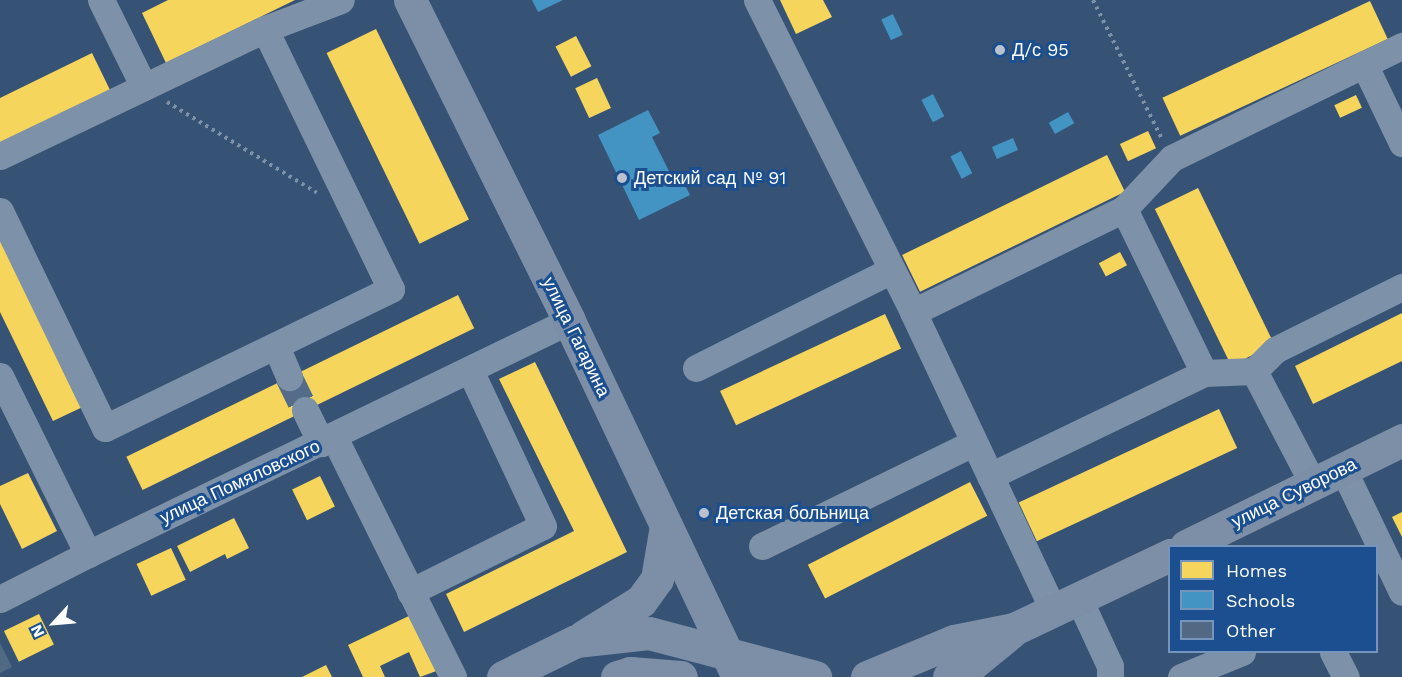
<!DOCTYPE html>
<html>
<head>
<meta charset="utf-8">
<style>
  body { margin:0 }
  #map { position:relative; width:1402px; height:677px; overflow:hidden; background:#365274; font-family:"Work Sans",sans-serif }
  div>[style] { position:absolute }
  .homes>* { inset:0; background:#f6d55c; transform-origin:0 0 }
  .schools>* { inset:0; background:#4393c3; transform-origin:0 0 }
  .building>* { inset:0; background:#526984 }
  .minor-tunnel>* { height:27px; margin-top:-13.5px; transform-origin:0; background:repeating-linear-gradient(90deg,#546c89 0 27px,transparent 0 41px) }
  .path>* { height:4px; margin-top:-2px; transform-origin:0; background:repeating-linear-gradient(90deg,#7d92a8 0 3px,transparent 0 7.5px) }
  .minor>* { height:27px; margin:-13.5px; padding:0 13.5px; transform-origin:13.5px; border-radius:13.5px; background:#7d92a8 }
  .major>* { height:33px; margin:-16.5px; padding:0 16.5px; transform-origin:16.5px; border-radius:16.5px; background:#7d8ea7 }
  .dots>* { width:16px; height:16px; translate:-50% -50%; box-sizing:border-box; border:3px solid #1b4f8f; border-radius:50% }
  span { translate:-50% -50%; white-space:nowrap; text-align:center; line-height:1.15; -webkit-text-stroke:6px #1b4f8f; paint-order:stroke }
  .poi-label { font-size:18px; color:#fff }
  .left { translate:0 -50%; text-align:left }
  .street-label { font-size:18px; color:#fff }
  .legend { position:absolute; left:1168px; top:545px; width:210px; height:108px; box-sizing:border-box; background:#1b4f8f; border:2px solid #7695bc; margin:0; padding:8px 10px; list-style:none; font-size:18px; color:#fff }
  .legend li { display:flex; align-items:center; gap:12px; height:30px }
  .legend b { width:30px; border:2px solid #7695bc }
  .north { position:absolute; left:24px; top:593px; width:60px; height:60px; -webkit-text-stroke:4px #1b4f8f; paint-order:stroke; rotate:244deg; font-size:16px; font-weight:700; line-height:24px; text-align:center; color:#fff }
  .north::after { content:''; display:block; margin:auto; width:21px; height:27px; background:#fff; clip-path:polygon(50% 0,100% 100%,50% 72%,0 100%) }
</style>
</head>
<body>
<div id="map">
  <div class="homes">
    <i style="clip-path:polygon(168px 0,295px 0,166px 63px,142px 13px)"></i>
    <i style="clip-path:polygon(780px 0,823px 0,832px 17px,796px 34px)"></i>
    <i style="left:1370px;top:1px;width:42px;height:229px;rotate:65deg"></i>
    <i style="left:376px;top:29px;width:212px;height:55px;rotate:64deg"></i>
    <i style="left:576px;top:36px;width:34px;height:23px;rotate:63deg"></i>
    <i style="clip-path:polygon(92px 53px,110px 90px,0 144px,0 98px)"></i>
    <i style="left:597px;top:78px;width:33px;height:24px;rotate:65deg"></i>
    <i style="left:1356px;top:95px;width:14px;height:24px;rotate:65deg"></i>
    <i style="left:1148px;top:131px;width:19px;height:31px;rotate:65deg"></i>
    <i style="left:1107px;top:155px;width:41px;height:228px;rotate:64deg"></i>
    <i style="left:1198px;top:188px;width:174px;height:48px;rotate:64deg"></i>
    <i style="clip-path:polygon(0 222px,89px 404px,53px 421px,0 312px)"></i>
    <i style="left:1120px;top:252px;width:15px;height:24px;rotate:62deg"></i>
    <i style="left:458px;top:295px;width:37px;height:369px;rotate:64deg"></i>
    <i style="clip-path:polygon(1402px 313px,1402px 361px,1313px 404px,1295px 366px)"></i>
    <i style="left:885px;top:314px;width:38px;height:182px;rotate:65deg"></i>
    <i style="clip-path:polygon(535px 362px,627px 552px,464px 632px,446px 594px,574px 531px,499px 379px)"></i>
    <i style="left:1219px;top:409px;width:43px;height:221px;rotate:65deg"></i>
    <i style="clip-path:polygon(28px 473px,57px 531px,22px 549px,0 504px,0 486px)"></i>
    <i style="left:320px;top:476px;width:34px;height:31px;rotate:64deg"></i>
    <i style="left:970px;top:482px;width:38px;height:182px;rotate:63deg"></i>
    <i style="clip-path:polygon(1402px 512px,1402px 537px,1392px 517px)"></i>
    <i style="clip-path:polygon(234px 518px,249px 548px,227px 559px,225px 554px,190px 572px,177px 546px)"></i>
    <i style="left:171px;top:548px;width:35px;height:38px;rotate:65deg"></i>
    <i style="left:39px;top:614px;width:34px;height:39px;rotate:64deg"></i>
    <i style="clip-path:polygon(413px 614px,439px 670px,420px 677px,409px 652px,380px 666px,385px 677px,363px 677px,348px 645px)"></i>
    <i style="clip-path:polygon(326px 665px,332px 677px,302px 677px)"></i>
  </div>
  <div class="schools">
    <i style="clip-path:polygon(532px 0,563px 0,538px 12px)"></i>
    <i style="left:893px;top:14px;width:23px;height:13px;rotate:65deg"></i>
    <i style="left:933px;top:94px;width:25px;height:13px;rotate:63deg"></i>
    <i style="clip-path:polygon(648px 110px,660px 133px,652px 137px,671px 175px,678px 171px,690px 195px,639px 220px,598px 135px)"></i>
    <i style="left:1068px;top:112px;width:13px;height:22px;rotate:61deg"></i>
    <i style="left:1013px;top:138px;width:13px;height:23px;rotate:67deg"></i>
    <i style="left:961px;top:151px;width:25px;height:12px;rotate:63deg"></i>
  </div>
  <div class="building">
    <i style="clip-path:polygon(0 643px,12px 667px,0 673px)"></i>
  </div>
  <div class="minor-tunnel">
    <i style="left:289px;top:377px;width:37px;rotate:64deg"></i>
  </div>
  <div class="path">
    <i style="left:1093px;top:0;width:155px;rotate:63.6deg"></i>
    <i style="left:167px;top:102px;width:175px;rotate:31.2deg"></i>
  </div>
  <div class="minor">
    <i style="left:101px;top:0;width:97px;rotate:63.7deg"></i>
    <i style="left:757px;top:0;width:349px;rotate:63.4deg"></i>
    <i style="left:913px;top:312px;width:331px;rotate:64.8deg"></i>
    <i style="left:1364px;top:64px;width:88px;rotate:64.3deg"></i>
    <i style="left:0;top:156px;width:294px;rotate:-25.6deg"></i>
    <i style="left:265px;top:29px;width:81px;rotate:-20.9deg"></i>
    <i style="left:1124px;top:209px;width:182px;rotate:64deg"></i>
    <i style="left:0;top:211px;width:241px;rotate:64.2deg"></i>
    <i style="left:105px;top:428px;width:318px;rotate:-25.9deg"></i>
    <i style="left:391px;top:289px;width:289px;rotate:-115.9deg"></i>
    <i style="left:913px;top:312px;width:235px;rotate:-26deg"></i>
    <i style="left:1124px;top:209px;width:70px;rotate:-46.7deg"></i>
    <i style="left:1172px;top:158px;width:256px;rotate:-26deg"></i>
    <i style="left:276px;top:346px;width:34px;rotate:67deg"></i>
    <i style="left:696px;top:368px;width:217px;rotate:-26.6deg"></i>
    <i style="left:1254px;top:371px;width:127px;rotate:62.4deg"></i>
    <i style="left:0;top:376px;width:199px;rotate:63.7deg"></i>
    <i style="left:88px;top:554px;width:534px;rotate:-25.85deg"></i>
    <i style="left:305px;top:410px;width:37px;rotate:64deg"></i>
    <i style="left:334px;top:437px;width:268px;rotate:63.6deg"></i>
    <i style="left:1343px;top:469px;width:136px;rotate:64.4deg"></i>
    <i style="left:990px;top:476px;width:237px;rotate:-25.7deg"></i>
    <i style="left:1204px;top:373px;width:50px;rotate:-2.3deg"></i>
    <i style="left:1254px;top:371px;width:30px;rotate:-45deg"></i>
    <i style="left:1275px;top:350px;width:142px;rotate:-26.4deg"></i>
    <i style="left:762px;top:546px;width:235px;rotate:-26deg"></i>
    <i style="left:410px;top:592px;width:148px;rotate:-26.4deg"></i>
    <i style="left:543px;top:526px;width:172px;rotate:-115.1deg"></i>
    <i style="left:0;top:599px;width:99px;rotate:-27.1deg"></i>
    <i style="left:1079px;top:599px;width:74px;rotate:65.2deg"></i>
    <i style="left:1110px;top:666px;width:11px;rotate:90deg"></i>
    <i style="left:1333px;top:652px;width:28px;rotate:63deg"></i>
    <i style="left:1181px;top:677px;width:66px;rotate:-22.3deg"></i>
  </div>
  <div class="major">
    <i style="left:410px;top:0;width:358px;rotate:63.6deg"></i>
    <i style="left:569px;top:321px;width:394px;rotate:64.6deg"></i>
    <i style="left:1186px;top:546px;width:241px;rotate:-26.1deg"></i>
    <i style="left:584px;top:636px;width:67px;rotate:-31.6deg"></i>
    <i style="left:641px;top:601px;width:27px;rotate:-54deg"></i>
    <i style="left:657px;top:579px;width:54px;rotate:-80.4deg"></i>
    <i style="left:503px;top:677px;width:81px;rotate:-26.3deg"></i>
    <i style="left:576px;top:641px;width:73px;rotate:-6.3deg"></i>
    <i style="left:649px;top:633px;width:172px;rotate:14.8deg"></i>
    <i style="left:617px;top:677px;width:14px;rotate:-17deg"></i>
    <i style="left:630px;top:673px;width:51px;rotate:4.5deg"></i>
    <i style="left:867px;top:677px;width:94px;rotate:-22.5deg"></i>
    <i style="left:954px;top:641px;width:61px;rotate:-11.3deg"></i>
    <i style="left:1014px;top:629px;width:173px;rotate:-25.4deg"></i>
    <i style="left:949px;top:677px;width:19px;rotate:-25deg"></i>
    <i style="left:966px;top:669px;width:57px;rotate:-39.3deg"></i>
  </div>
  <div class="dots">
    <i style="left:1000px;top:50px;background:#b9c2ce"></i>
    <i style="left:622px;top:178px;background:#b9c2ce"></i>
    <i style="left:704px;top:513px;background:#b9c2ce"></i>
  </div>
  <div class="poi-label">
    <span class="left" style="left:1012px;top:50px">Д/с 95</span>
    <span class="left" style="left:634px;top:178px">Детский сад № 91</span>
    <span class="left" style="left:716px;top:513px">Детская больница</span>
  </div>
  <div class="street-label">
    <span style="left:576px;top:337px;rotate:64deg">улица Гагарина</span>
    <span style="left:240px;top:482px;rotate:-25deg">улица Помяловского</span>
    <span style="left:1294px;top:493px;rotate:-26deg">улица Суворова</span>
  </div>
  <ul class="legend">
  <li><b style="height:16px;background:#f6d55c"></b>Homes</li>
  <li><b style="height:16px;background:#4393c3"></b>Schools</li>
  <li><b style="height:16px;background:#526984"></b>Other</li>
  </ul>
  <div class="north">N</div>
</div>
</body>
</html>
